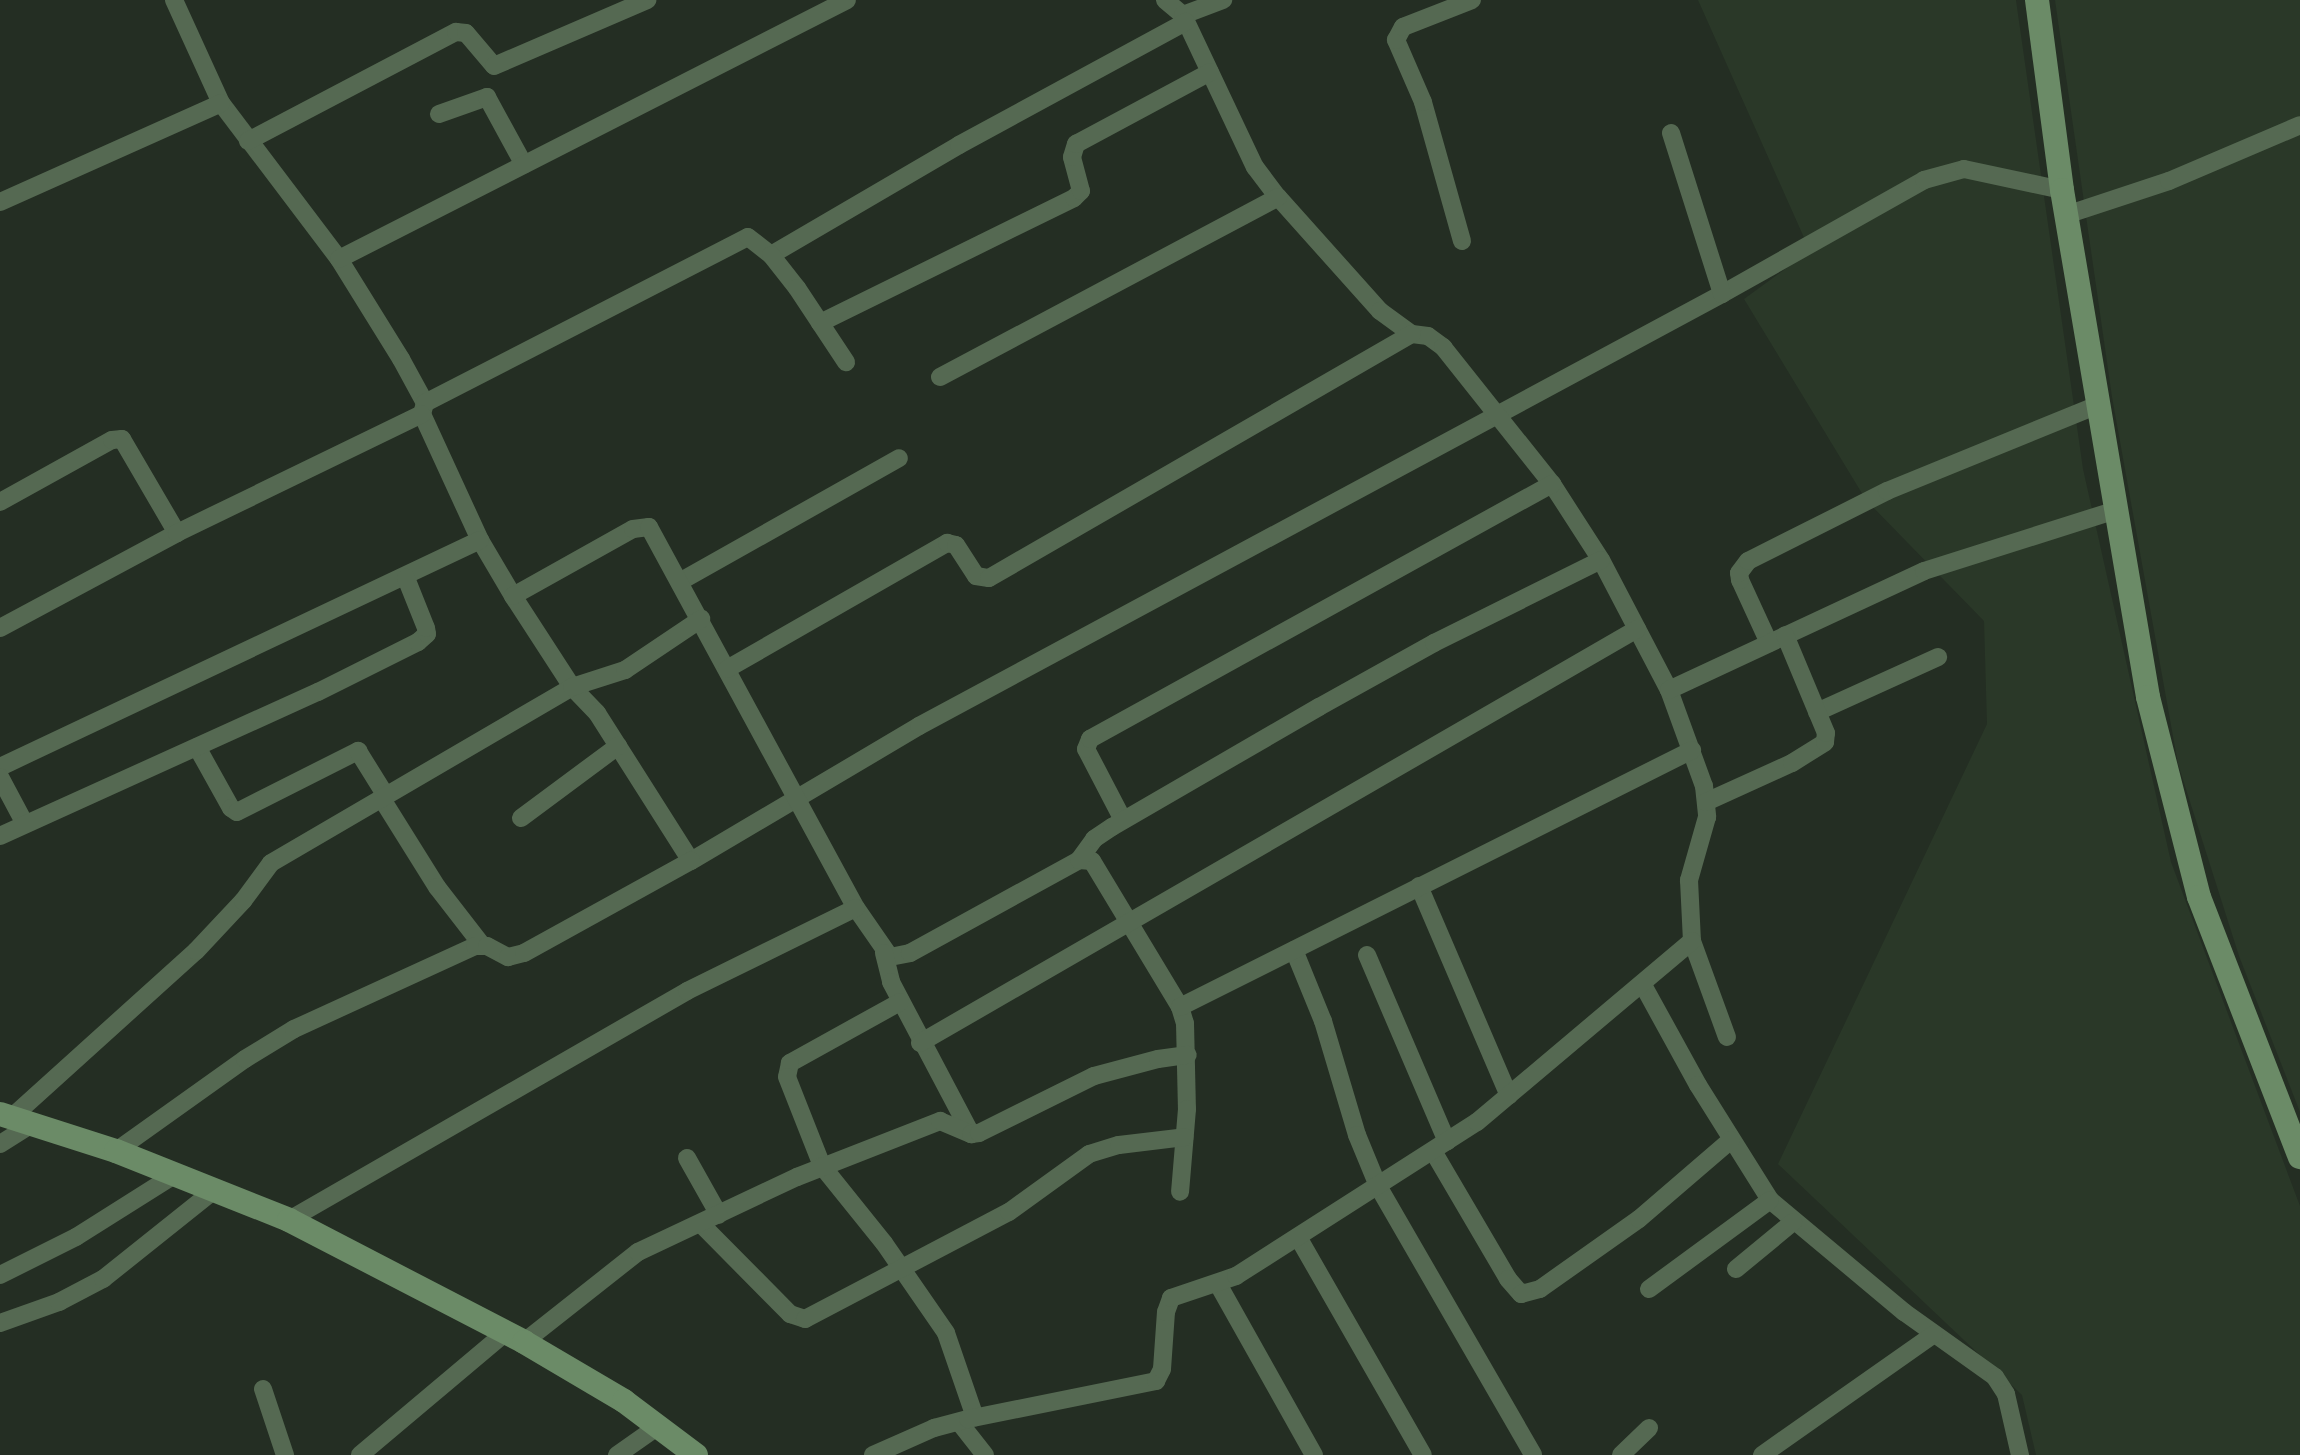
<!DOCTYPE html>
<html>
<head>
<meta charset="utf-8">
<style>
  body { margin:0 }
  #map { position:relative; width:2300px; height:1455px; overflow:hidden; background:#242e23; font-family:"IBM Plex Sans",sans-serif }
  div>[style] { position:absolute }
  .built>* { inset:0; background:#2a3828 }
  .street>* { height:18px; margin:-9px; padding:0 9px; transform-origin:9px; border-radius:9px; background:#556952 }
  .secondary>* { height:24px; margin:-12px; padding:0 12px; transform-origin:12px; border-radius:12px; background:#6b8b67 }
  span { translate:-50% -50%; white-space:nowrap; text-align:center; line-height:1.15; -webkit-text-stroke:6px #1b241a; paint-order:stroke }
</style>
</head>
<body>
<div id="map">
  <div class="built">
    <i style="clip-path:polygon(1698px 0,2016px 0,2083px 469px,2171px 862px,2300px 1206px,2300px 1455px,2036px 1455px,2022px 1395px,1778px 1164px,1987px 724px,1984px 621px,1866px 500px,1744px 299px,1810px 251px)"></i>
    <i style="clip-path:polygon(2055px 0,2300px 0,2300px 1112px,2239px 956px,2178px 764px,2112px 397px)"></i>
  </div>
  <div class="street">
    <i style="left:174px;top:0;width:113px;rotate:65.5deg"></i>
    <i style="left:221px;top:103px;width:196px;rotate:52.9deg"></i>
    <i style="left:339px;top:259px;width:118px;rotate:58.2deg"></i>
    <i style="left:401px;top:359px;width:50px;rotate:61.4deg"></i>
    <i style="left:425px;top:403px;width:11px;rotate:105deg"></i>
    <i style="left:422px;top:414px;width:139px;rotate:65.3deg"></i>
    <i style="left:480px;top:540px;width:65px;rotate:59.5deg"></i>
    <i style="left:513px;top:596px;width:108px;rotate:57deg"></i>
    <i style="left:572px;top:687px;width:36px;rotate:46deg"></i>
    <i style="left:597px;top:713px;width:175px;rotate:57.6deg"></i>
    <i style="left:691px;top:861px;width:265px;rotate:-30.6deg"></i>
    <i style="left:919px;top:726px;width:912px;rotate:-28.28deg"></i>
    <i style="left:1722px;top:294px;width:232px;rotate:-29.4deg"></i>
    <i style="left:1924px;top:180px;width:41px;rotate:-15.4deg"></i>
    <i style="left:1964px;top:169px;width:100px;rotate:12.1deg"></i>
    <i style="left:1165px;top:0;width:23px;rotate:40deg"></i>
    <i style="left:1183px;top:15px;width:168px;rotate:64.7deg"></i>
    <i style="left:1255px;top:167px;width:38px;rotate:53deg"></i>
    <i style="left:1278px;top:197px;width:153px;rotate:48.2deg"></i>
    <i style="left:1380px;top:311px;width:39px;rotate:36deg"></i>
    <i style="left:1412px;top:334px;width:16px;rotate:7deg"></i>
    <i style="left:1428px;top:336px;width:19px;rotate:36deg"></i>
    <i style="left:1443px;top:347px;width:175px;rotate:51.5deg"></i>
    <i style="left:1552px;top:484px;width:90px;rotate:57.2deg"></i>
    <i style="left:1601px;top:560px;width:147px;rotate:62.4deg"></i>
    <i style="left:1669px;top:690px;width:102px;rotate:70deg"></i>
    <i style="left:1704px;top:786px;width:31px;rotate:84deg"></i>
    <i style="left:1707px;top:817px;width:66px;rotate:105.9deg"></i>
    <i style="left:1689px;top:880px;width:61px;rotate:87.2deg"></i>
    <i style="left:1692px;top:941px;width:102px;rotate:70deg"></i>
    <i style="left:1183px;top:15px;width:43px;rotate:-20.6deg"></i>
    <i style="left:439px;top:114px;width:51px;rotate:-19.5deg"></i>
    <i style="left:487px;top:97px;width:77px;rotate:61.4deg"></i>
    <i style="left:1671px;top:133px;width:169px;rotate:72.4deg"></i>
    <i style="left:248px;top:141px;width:235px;rotate:-27.7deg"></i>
    <i style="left:456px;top:32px;width:10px;rotate:6deg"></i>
    <i style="left:466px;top:33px;width:43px;rotate:49.7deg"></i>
    <i style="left:494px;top:66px;width:167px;rotate:-23.3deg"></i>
    <i style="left:0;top:202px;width:242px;rotate:-24.1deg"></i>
    <i style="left:2066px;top:215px;width:108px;rotate:-18.3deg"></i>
    <i style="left:2169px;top:181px;width:142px;rotate:-23.1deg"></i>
    <i style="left:1462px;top:241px;width:144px;rotate:-105.7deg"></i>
    <i style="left:1423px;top:102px;width:68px;rotate:-113.5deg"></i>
    <i style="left:1396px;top:40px;width:15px;rotate:-62deg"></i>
    <i style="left:1403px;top:27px;width:74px;rotate:-21.4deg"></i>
    <i style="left:771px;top:255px;width:218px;rotate:-30.3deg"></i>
    <i style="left:959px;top:145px;width:258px;rotate:-28.5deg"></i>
    <i style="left:339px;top:259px;width:570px;rotate:-27.01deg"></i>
    <i style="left:820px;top:323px;width:283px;rotate:-26.2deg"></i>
    <i style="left:1074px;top:198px;width:10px;rotate:-45deg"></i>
    <i style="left:1081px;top:191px;width:35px;rotate:-105deg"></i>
    <i style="left:1072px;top:157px;width:14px;rotate:-73deg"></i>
    <i style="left:1076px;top:144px;width:152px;rotate:-28.2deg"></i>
    <i style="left:940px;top:377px;width:383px;rotate:-28deg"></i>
    <i style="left:425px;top:403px;width:363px;rotate:-27.2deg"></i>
    <i style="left:748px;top:237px;width:29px;rotate:38deg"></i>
    <i style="left:771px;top:255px;width:42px;rotate:51.8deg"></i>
    <i style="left:797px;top:288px;width:89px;rotate:56.5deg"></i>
    <i style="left:0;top:502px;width:128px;rotate:-29deg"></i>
    <i style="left:112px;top:440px;width:10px;rotate:-6deg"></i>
    <i style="left:122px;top:439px;width:109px;rotate:59.7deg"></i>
    <i style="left:681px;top:581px;width:250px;rotate:-29.4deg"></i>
    <i style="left:513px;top:596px;width:137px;rotate:-29.2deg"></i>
    <i style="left:633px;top:529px;width:16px;rotate:-7deg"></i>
    <i style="left:649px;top:527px;width:434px;rotate:61.5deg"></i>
    <i style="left:856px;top:908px;width:60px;rotate:55.2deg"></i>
    <i style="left:890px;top:957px;width:20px;rotate:-11deg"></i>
    <i style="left:910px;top:953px;width:193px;rotate:-28.8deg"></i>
    <i style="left:1079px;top:860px;width:13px;rotate:4deg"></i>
    <i style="left:1092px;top:861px;width:170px;rotate:58.9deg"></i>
    <i style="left:1180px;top:1007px;width:17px;rotate:73deg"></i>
    <i style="left:1185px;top:1023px;width:86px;rotate:88.7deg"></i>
    <i style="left:1187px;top:1109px;width:83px;rotate:94.8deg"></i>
    <i style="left:0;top:628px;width:201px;rotate:-28.2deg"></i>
    <i style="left:177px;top:533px;width:272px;rotate:-25.9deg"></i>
    <i style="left:1769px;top:643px;width:69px;rotate:-114.7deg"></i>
    <i style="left:1740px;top:580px;width:7px;rotate:-98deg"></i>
    <i style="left:1739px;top:573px;width:15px;rotate:-53deg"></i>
    <i style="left:1748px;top:561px;width:156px;rotate:-26.7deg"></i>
    <i style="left:1887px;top:491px;width:228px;rotate:-22.2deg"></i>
    <i style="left:727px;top:669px;width:254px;rotate:-29.8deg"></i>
    <i style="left:947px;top:543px;width:9px;rotate:13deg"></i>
    <i style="left:956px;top:545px;width:37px;rotate:57deg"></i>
    <i style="left:976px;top:576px;width:13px;rotate:9deg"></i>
    <i style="left:989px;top:578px;width:488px;rotate:-30deg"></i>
    <i style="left:1669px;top:690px;width:281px;rotate:-25deg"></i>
    <i style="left:1924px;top:571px;width:201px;rotate:-17.6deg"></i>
    <i style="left:1817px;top:712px;width:133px;rotate:-24.4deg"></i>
    <i style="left:197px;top:747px;width:70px;rotate:60.9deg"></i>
    <i style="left:231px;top:808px;width:7px;rotate:34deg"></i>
    <i style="left:237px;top:812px;width:136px;rotate:-26.8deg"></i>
    <i style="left:358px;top:751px;width:53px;rotate:58.1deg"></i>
    <i style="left:0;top:767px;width:531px;rotate:-25.31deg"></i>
    <i style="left:0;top:777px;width:53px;rotate:62deg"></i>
    <i style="left:382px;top:799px;width:104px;rotate:58deg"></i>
    <i style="left:437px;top:887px;width:73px;rotate:52.2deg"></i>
    <i style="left:1706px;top:802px;width:94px;rotate:-24.4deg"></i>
    <i style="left:1792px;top:763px;width:39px;rotate:-32deg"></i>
    <i style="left:1825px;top:742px;width:9px;rotate:-84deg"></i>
    <i style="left:1826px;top:733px;width:106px;rotate:-112.7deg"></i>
    <i style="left:521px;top:818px;width:121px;rotate:-36.6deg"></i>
    <i style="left:1123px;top:820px;width:80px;rotate:-117.5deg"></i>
    <i style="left:1086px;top:749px;width:11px;rotate:-68deg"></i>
    <i style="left:1090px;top:739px;width:528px;rotate:-28.9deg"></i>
    <i style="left:0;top:836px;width:349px;rotate:-24.4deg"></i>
    <i style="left:318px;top:692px;width:112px;rotate:-26.6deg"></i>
    <i style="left:418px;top:642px;width:12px;rotate:-42deg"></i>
    <i style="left:427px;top:634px;width:6px;rotate:-99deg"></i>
    <i style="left:426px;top:628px;width:54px;rotate:-111.8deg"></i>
    <i style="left:1079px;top:860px;width:26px;rotate:-54deg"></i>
    <i style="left:1094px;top:839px;width:22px;rotate:-34deg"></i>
    <i style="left:1112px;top:827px;width:239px;rotate:-30.1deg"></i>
    <i style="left:1319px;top:707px;width:132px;rotate:-29.1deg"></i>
    <i style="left:1434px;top:643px;width:186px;rotate:-26.4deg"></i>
    <i style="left:1419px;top:886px;width:228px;rotate:66.8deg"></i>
    <i style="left:1294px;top:950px;width:77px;rotate:67.8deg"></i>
    <i style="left:1323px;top:1021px;width:119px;rotate:73.4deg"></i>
    <i style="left:1357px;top:1135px;width:55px;rotate:67.6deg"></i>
    <i style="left:1378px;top:1186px;width:310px;rotate:60deg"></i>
    <i style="left:884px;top:953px;width:30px;rotate:76deg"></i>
    <i style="left:891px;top:982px;width:172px;rotate:62.2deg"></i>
    <i style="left:1367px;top:955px;width:203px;rotate:66.8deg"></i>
    <i style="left:1643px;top:985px;width:114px;rotate:61.2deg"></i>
    <i style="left:1698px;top:1085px;width:136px;rotate:57.9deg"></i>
    <i style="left:1770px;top:1200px;width:175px;rotate:39.9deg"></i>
    <i style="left:1904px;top:1312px;width:112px;rotate:35.5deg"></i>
    <i style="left:1995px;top:1377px;width:20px;rotate:57deg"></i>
    <i style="left:2006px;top:1394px;width:63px;rotate:77.1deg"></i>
    <i style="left:900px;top:1002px;width:126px;rotate:151deg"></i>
    <i style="left:790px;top:1063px;width:14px;rotate:102deg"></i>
    <i style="left:787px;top:1077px;width:96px;rotate:68.5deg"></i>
    <i style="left:822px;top:1166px;width:99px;rotate:51.2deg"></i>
    <i style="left:884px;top:1243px;width:109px;rotate:55.4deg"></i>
    <i style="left:946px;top:1333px;width:89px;rotate:71deg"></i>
    <i style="left:1180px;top:1007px;width:573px;rotate:-26.65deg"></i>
    <i style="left:920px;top:1043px;width:828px;rotate:-30deg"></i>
    <i style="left:11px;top:1118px;width:249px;rotate:-42.1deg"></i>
    <i style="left:196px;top:951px;width:69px;rotate:-46.8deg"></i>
    <i style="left:243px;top:901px;width:47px;rotate:-53.6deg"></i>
    <i style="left:271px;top:863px;width:349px;rotate:-30.3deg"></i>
    <i style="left:572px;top:687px;width:56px;rotate:-17.8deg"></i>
    <i style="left:625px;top:670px;width:92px;rotate:-33.9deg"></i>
    <i style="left:0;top:1144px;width:36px;rotate:-32deg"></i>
    <i style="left:116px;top:1151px;width:158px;rotate:-35.5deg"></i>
    <i style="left:245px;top:1059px;width:57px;rotate:-31.5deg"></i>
    <i style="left:294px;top:1029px;width:199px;rotate:-24.6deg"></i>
    <i style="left:475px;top:946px;width:12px"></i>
    <i style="left:487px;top:946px;width:24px;rotate:28deg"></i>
    <i style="left:508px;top:957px;width:16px;rotate:-14deg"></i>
    <i style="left:524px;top:953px;width:191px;rotate:-28.9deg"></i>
    <i style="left:1433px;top:1151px;width:148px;rotate:59.6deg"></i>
    <i style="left:1508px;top:1279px;width:20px;rotate:49deg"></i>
    <i style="left:1521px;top:1294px;width:20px;rotate:-15deg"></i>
    <i style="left:1540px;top:1289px;width:121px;rotate:-35.3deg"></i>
    <i style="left:1639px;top:1219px;width:121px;rotate:-40.7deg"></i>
    <i style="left:687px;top:1158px;width:65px;rotate:60.7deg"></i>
    <i style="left:289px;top:1220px;width:459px;rotate:-29.9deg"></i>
    <i style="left:687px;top:991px;width:188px;rotate:-26.2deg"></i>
    <i style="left:701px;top:1224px;width:127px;rotate:45.3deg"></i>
    <i style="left:790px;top:1314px;width:16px;rotate:18deg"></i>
    <i style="left:805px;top:1319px;width:230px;rotate:-27.7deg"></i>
    <i style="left:1009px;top:1212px;width:99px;rotate:-35.9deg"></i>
    <i style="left:1089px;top:1154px;width:31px;rotate:-17deg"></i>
    <i style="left:1119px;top:1145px;width:66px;rotate:-6.9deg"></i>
    <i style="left:1298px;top:1237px;width:251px;rotate:60.2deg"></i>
    <i style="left:1736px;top:1269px;width:74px;rotate:-39.5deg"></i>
    <i style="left:0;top:1275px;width:85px;rotate:-26.6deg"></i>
    <i style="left:76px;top:1237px;width:115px;rotate:-32.2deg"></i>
    <i style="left:1218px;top:1284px;width:196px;rotate:60.7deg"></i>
    <i style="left:1649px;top:1289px;width:150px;rotate:-36.3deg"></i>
    <i style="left:0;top:1323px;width:63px;rotate:-19.6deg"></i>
    <i style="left:59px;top:1302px;width:50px;rotate:-27.6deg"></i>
    <i style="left:103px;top:1279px;width:139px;rotate:-38.6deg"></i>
    <i style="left:524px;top:1342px;width:145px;rotate:-38.3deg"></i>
    <i style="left:638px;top:1252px;width:176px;rotate:-25.3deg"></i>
    <i style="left:797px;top:1177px;width:154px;rotate:-21.4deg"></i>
    <i style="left:940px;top:1121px;width:34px;rotate:23deg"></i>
    <i style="left:971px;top:1134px;width:8px;rotate:-7deg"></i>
    <i style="left:979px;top:1133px;width:128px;rotate:-26.4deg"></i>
    <i style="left:1094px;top:1076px;width:66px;rotate:-14.9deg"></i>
    <i style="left:1158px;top:1059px;width:30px;rotate:-8deg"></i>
    <i style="left:263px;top:1389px;width:70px;rotate:71.6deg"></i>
    <i style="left:959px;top:1422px;width:42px;rotate:51.8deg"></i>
    <i style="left:360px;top:1455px;width:191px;rotate:-40.1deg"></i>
    <i style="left:617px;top:1455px;width:49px;rotate:-35deg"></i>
    <i style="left:873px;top:1455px;width:67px;rotate:-23.9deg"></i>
    <i style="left:934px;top:1428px;width:35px;rotate:-15deg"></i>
    <i style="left:968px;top:1419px;width:192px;rotate:-11.4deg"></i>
    <i style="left:1156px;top:1381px;width:13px;rotate:-63deg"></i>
    <i style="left:1162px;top:1369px;width:57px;rotate:-86deg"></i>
    <i style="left:1166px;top:1312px;width:15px;rotate:-70deg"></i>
    <i style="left:1171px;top:1298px;width:69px;rotate:-18.7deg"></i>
    <i style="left:1236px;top:1276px;width:286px;rotate:-32.6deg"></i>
    <i style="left:1477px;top:1122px;width:281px;rotate:-40.1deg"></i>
    <i style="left:1621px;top:1455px;width:39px;rotate:-44deg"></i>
    <i style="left:1762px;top:1455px;width:210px;rotate:-35.1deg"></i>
  </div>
  <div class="secondary">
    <i style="left:2037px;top:0;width:192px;rotate:82.5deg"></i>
    <i style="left:2062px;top:190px;width:514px;rotate:80.37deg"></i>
    <i style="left:2148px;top:697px;width:206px;rotate:75.7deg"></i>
    <i style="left:2199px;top:897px;width:279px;rotate:68.8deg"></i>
    <i style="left:0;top:1114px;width:122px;rotate:17.7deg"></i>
    <i style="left:116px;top:1151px;width:186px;rotate:21.7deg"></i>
    <i style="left:289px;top:1220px;width:265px;rotate:27.4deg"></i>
    <i style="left:524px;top:1342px;width:116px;rotate:30.5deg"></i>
    <i style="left:624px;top:1401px;width:90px;rotate:36.9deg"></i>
  </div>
</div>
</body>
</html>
